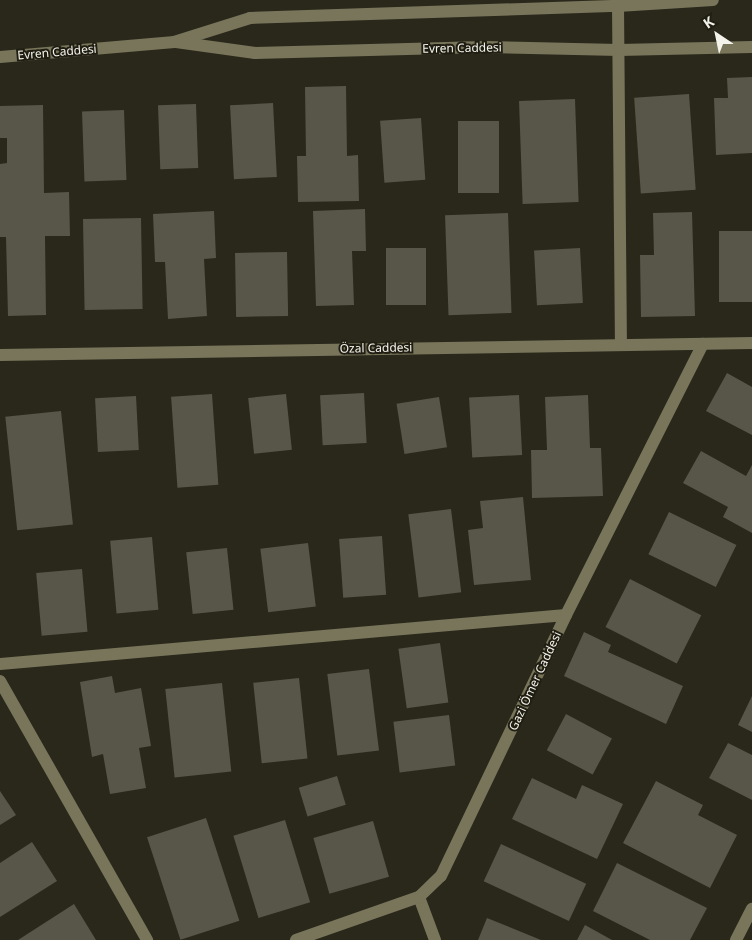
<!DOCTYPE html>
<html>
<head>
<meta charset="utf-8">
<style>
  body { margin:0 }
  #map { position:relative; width:752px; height:940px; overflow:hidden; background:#2a281b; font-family:"Noto Sans",sans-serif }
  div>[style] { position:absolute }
  .building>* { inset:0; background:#585648; transform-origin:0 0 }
  .minor>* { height:12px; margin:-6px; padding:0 6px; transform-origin:6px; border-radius:6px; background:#78755b }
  span { translate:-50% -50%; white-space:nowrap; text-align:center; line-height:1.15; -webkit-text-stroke:4px #201e12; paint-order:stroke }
  .street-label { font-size:12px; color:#f4f3eb }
  .north { position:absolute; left:692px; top:10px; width:50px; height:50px; -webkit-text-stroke:4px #201e12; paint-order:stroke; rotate:326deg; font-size:14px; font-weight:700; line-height:20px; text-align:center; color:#f4f3eb }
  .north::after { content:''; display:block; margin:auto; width:18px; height:22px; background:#f4f3eb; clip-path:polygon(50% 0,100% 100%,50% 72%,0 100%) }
</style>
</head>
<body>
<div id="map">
  <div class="building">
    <i style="clip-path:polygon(752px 77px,752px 153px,716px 155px,714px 98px,728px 98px,727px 78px)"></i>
    <i style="clip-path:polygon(346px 86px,347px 156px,358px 155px,359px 201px,298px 202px,297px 156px,306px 156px,305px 87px)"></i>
    <i style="left:689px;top:94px;width:96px;height:55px;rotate:86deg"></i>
    <i style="left:575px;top:99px;width:103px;height:56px;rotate:88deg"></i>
    <i style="left:273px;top:103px;width:74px;height:43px;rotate:87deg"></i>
    <i style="left:196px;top:104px;width:64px;height:38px;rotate:88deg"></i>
    <i style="clip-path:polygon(43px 105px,44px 193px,69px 192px,70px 236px,45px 236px,46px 315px,8px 316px,6px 237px,0 237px,0 164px,7px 163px,7px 138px,0 138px,0 106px)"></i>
    <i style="left:124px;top:110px;width:70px;height:42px;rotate:88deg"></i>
    <i style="left:421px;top:118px;width:62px;height:41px;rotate:86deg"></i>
    <i style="left:458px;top:121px;width:41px;height:72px"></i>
    <i style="clip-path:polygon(365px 209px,366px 251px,352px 251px,354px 305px,316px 306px,313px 211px)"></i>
    <i style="clip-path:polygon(214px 211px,216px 258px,204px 259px,207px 316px,168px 319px,165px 262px,155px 262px,153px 214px)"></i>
    <i style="clip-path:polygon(692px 212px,695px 316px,641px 317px,640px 255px,654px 255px,653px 213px)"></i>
    <i style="left:508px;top:213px;width:100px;height:63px;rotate:88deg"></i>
    <i style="left:141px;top:218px;width:91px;height:58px;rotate:89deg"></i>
    <i style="left:719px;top:231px;width:33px;height:71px"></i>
    <i style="left:426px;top:248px;width:57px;height:40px;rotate:90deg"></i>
    <i style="left:580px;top:248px;width:55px;height:46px;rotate:87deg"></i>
    <i style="left:287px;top:252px;width:64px;height:52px;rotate:89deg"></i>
    <i style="clip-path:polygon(727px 373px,752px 387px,752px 435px,706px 411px)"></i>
    <i style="left:364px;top:393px;width:50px;height:44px;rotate:87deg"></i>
    <i style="left:212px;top:394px;width:91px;height:41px;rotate:86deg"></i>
    <i style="left:286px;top:394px;width:56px;height:38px;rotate:84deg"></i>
    <i style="left:519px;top:395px;width:60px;height:50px;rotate:87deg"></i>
    <i style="clip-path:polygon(588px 395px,590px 448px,601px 448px,603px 496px,532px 498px,531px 450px,547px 450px,545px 397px)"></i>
    <i style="left:136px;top:396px;width:54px;height:41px;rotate:87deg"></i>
    <i style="left:439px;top:397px;width:51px;height:43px;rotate:81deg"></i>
    <i style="left:61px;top:411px;width:114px;height:56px;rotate:84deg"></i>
    <i style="clip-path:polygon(701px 451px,746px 476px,752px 465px,752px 533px,723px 517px,728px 507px,683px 483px)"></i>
    <i style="clip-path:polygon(523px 497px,531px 580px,474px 585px,468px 530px,483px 528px,480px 501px)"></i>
    <i style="left:451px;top:509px;width:84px;height:43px;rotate:83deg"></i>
    <i style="left:669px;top:512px;width:75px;height:47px;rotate:26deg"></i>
    <i style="left:382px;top:536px;width:59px;height:43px;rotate:86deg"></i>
    <i style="left:152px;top:537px;width:73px;height:42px;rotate:85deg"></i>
    <i style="left:308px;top:543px;width:64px;height:48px;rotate:83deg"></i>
    <i style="left:227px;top:548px;width:62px;height:41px;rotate:84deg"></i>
    <i style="left:82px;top:569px;width:63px;height:46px;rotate:85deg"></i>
    <i style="left:630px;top:579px;width:80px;height:54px;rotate:27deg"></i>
    <i style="clip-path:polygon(584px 632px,611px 645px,608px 652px,683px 686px,666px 724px,564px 676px)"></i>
    <i style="left:440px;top:643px;width:60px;height:42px;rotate:82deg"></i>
    <i style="left:369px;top:669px;width:82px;height:42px;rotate:83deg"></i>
    <i style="clip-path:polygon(112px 676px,115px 693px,141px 688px,151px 746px,139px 748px,146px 788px,110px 794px,103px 754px,92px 757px,80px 682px)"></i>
    <i style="left:299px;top:678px;width:81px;height:46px;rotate:84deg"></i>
    <i style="left:222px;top:683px;width:89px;height:57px;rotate:84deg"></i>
    <i style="clip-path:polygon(752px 696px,752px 732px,738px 725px)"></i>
    <i style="left:566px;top:714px;width:52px;height:41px;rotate:28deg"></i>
    <i style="left:449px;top:715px;width:51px;height:56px;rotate:83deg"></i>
    <i style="clip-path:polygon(728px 743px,752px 755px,752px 800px,709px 778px)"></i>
    <i style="left:337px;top:776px;width:30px;height:40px;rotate:73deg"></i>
    <i style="clip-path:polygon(532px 778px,576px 799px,582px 785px,623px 804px,597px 859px,512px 819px)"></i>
    <i style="clip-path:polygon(656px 781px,703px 805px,698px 815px,737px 835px,710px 888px,623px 843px)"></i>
    <i style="clip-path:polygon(0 791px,16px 815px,0 825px)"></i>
    <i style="left:206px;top:818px;width:108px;height:62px;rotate:72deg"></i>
    <i style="left:285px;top:820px;width:86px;height:54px;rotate:73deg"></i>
    <i style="left:373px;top:821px;width:58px;height:62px;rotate:74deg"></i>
    <i style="clip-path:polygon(32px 842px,57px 881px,0 917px,0 863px)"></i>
    <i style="left:501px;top:844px;width:94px;height:41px;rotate:25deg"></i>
    <i style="clip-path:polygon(617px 863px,707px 908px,690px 940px,650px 940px,593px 911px)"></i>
    <i style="clip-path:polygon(74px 904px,96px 940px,18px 940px)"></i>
    <i style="clip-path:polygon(487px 918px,541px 940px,478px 940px)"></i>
    <i style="clip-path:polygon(585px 925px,612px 940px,577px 940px)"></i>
  </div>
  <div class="minor">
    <i style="left:618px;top:6px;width:337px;rotate:89.5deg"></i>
    <i style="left:176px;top:42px;width:80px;rotate:7.9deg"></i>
    <i style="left:255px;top:53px;width:229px;rotate:-1.5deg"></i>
    <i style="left:484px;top:47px;width:135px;rotate:1.3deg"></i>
    <i style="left:619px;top:50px;width:133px;rotate:-1.3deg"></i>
    <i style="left:0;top:57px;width:175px;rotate:-4.9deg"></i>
    <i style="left:174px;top:42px;width:80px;rotate:-17.5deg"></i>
    <i style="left:250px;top:18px;width:368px;rotate:-1.9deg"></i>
    <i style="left:618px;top:6px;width:95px;rotate:-3.6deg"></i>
    <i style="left:0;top:355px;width:752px;rotate:-0.91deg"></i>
    <i style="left:0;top:664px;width:568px;rotate:-4.95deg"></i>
    <i style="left:0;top:681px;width:298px;rotate:60.4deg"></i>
    <i style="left:419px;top:897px;width:46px;rotate:69.6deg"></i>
    <i style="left:296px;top:940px;width:130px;rotate:-19.3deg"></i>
    <i style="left:419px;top:897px;width:30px;rotate:-44deg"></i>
    <i style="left:441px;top:876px;width:289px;rotate:-64.4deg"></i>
    <i style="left:566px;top:615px;width:304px;rotate:-63.2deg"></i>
    <i style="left:736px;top:940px;width:35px;rotate:-63deg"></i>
  </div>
  <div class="street-label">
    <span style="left:462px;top:48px;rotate:-1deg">Evren Caddesi</span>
    <span style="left:57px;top:52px;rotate:-5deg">Evren Caddesi</span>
    <span style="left:376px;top:348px;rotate:-1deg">Özal Caddesi</span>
    <span style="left:535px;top:681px;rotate:-65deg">Gazi Ömer Caddesi</span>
  </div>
  <div class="north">K</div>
</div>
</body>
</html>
